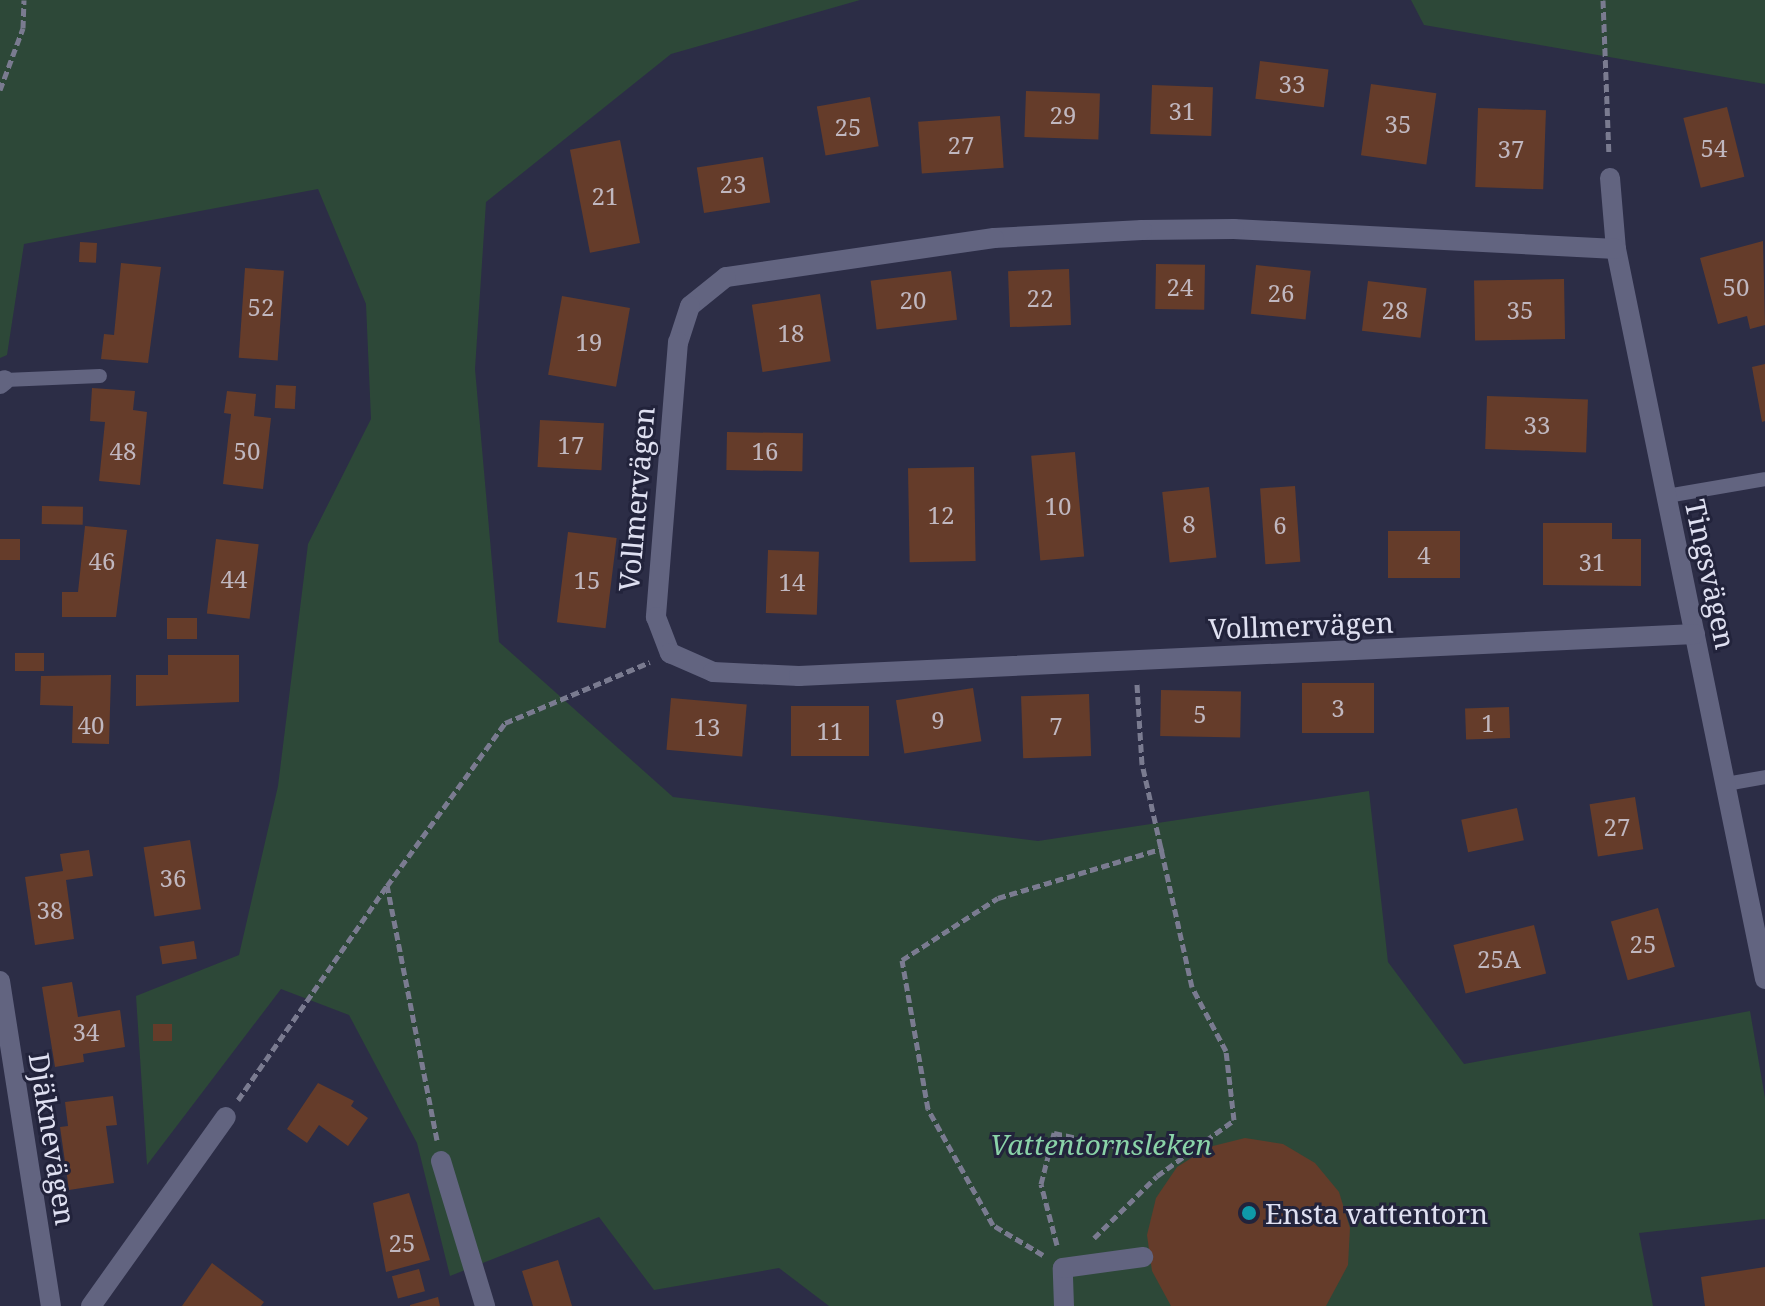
<!DOCTYPE html>
<html>
<head>
<meta charset="utf-8">
<style>
  body { margin:0 }
  #map { position:relative; width:1765px; height:1306px; overflow:hidden; background:#2c2d46; font-family:"Noto Serif",serif }
  div>[style] { position:absolute }
  .green>* { inset:0; background:#2d4838 }
  .building>* { inset:0; background:#653c2a; transform-origin:0 0 }
  .path>* { height:5px; margin-top:-2.5px; transform-origin:0; background:repeating-linear-gradient(90deg,#7a7b90 0 8px,transparent 0 12px) }
  .service>* { height:14px; margin:-7px; padding:0 7px; transform-origin:7px; border-radius:7px; background:#626480 }
  .minor>* { height:20px; margin:-10px; padding:0 10px; transform-origin:10px; border-radius:10px; background:#626480 }
  .dots>* { width:22px; height:22px; translate:-50% -50%; box-sizing:border-box; border:4px solid #22233b; border-radius:50% }
  span { translate:-50% -50%; white-space:nowrap; text-align:center; line-height:1.15; -webkit-text-stroke:6px #22233b; paint-order:stroke }
  .number-label { font-size:24px; color:#c0b7bf }
  .number-label span { -webkit-text-stroke-width:0 }
  .street-label { font-size:28px; color:#dfe0f1 }
  .park-label { font-size:28px; color:#8ad3a8; font-style:italic }
  .poi-label { font-size:28px; color:#dfe0f1 }
  .left { translate:0 -50%; text-align:left }
</style>
</head>
<body>
<div id="map">
  <div class="green">
    <i style="clip-path:polygon(0 0,860px 0,671px 54px,486px 202px,475px 369px,499px 642px,673px 797px,1038px 841px,1369px 791px,1388px 962px,1464px 1064px,1750px 1011px,1765px 1098px,1765px 1219px,1639px 1233px,1653px 1306px,829px 1306px,779px 1268px,654px 1290px,599px 1217px,450px 1276px,417px 1143px,349px 1015px,281px 989px,147px 1165px,136px 996px,239px 955px,278px 786px,308px 544px,371px 419px,366px 304px,318px 189px,24px 244px,7px 355px,0 358px)"></i>
    <i style="clip-path:polygon(1411px 0,1765px 0,1765px 84px,1424px 25px)"></i>
  </div>
  <div class="building">
    <i style="left:1260px;top:61px;width:69px;height:38px;rotate:7deg"></i>
    <i style="left:1371px;top:84px;width:66px;height:72px;rotate:8deg"></i>
    <i style="left:1152px;top:85px;width:61px;height:49px;rotate:2deg"></i>
    <i style="left:1026px;top:91px;width:74px;height:46px;rotate:2deg"></i>
    <i style="left:870px;top:97px;width:50px;height:54px;rotate:80deg"></i>
    <i style="left:1727px;top:107px;width:72px;height:45px;rotate:76deg"></i>
    <i style="left:1478px;top:108px;width:68px;height:79px;rotate:2deg"></i>
    <i style="left:1000px;top:116px;width:52px;height:82px;rotate:86deg"></i>
    <i style="left:620px;top:140px;width:105px;height:51px;rotate:79deg"></i>
    <i style="left:763px;top:157px;width:46px;height:67px;rotate:81deg"></i>
    <i style="clip-path:polygon(1763px 241px,1765px 325px,1750px 329px,1747px 316px,1718px 324px,1700px 258px)"></i>
    <i style="left:80px;top:242px;width:17px;height:20px;rotate:3deg"></i>
    <i style="clip-path:polygon(121px 263px,161px 267px,148px 363px,101px 359px,104px 334px,114px 335px)"></i>
    <i style="left:1156px;top:264px;width:49px;height:45px;rotate:1deg"></i>
    <i style="left:1256px;top:265px;width:55px;height:49px;rotate:6deg"></i>
    <i style="left:245px;top:268px;width:39px;height:90px;rotate:4deg"></i>
    <i style="left:1069px;top:269px;width:56px;height:61px;rotate:88deg"></i>
    <i style="left:951px;top:271px;width:49px;height:81px;rotate:83deg"></i>
    <i style="left:1564px;top:279px;width:60px;height:90px;rotate:89deg"></i>
    <i style="left:1368px;top:281px;width:59px;height:50px;rotate:7deg"></i>
    <i style="left:820px;top:294px;width:68px;height:69px;rotate:81deg"></i>
    <i style="left:562px;top:296px;width:69px;height:80px;rotate:10deg"></i>
    <i style="clip-path:polygon(1765px 364px,1765px 421px,1762px 422px,1752px 367px)"></i>
    <i style="left:276px;top:385px;width:20px;height:23px;rotate:3deg"></i>
    <i style="clip-path:polygon(92px 388px,135px 391px,133px 410px,147px 412px,140px 485px,99px 481px,105px 422px,90px 421px)"></i>
    <i style="clip-path:polygon(227px 391px,256px 394px,254px 416px,271px 418px,263px 489px,223px 484px,231px 414px,224px 413px)"></i>
    <i style="left:1487px;top:396px;width:101px;height:53px;rotate:2deg"></i>
    <i style="left:540px;top:420px;width:64px;height:47px;rotate:3deg"></i>
    <i style="left:727px;top:432px;width:76px;height:38px;rotate:1deg"></i>
    <i style="left:1075px;top:452px;width:105px;height:44px;rotate:85deg"></i>
    <i style="left:974px;top:467px;width:94px;height:66px;rotate:89deg"></i>
    <i style="left:1295px;top:486px;width:76px;height:35px;rotate:86deg"></i>
    <i style="left:1209px;top:487px;width:71px;height:47px;rotate:84deg"></i>
    <i style="left:42px;top:506px;width:41px;height:18px;rotate:1deg"></i>
    <i style="clip-path:polygon(1543px 523px,1612px 523px,1612px 539px,1641px 539px,1641px 586px,1543px 585px)"></i>
    <i style="clip-path:polygon(85px 526px,127px 530px,116px 617px,62px 617px,62px 592px,78px 592px)"></i>
    <i style="left:1460px;top:531px;width:47px;height:72px;rotate:90deg"></i>
    <i style="left:568px;top:532px;width:49px;height:91px;rotate:7deg"></i>
    <i style="left:0;top:539px;width:20px;height:21px"></i>
    <i style="left:216px;top:539px;width:43px;height:75px;rotate:7deg"></i>
    <i style="left:768px;top:550px;width:51px;height:63px;rotate:2deg"></i>
    <i style="left:197px;top:618px;width:21px;height:30px;rotate:90deg"></i>
    <i style="left:15px;top:653px;width:29px;height:18px"></i>
    <i style="clip-path:polygon(168px 655px,239px 655px,239px 702px,136px 706px,136px 675px,168px 675px)"></i>
    <i style="clip-path:polygon(111px 675px,109px 744px,72px 743px,73px 706px,40px 705px,41px 676px)"></i>
    <i style="left:1302px;top:683px;width:72px;height:50px"></i>
    <i style="left:973px;top:688px;width:54px;height:78px;rotate:81deg"></i>
    <i style="left:1161px;top:690px;width:80px;height:46px;rotate:1deg"></i>
    <i style="left:1089px;top:694px;width:62px;height:68px;rotate:88deg"></i>
    <i style="left:671px;top:698px;width:76px;height:52px;rotate:5deg"></i>
    <i style="left:791px;top:706px;width:78px;height:50px"></i>
    <i style="left:1509px;top:707px;width:31px;height:44px;rotate:88deg"></i>
    <i style="left:1635px;top:797px;width:53px;height:46px;rotate:81deg"></i>
    <i style="left:1517px;top:808px;width:33px;height:57px;rotate:78deg"></i>
    <i style="left:190px;top:840px;width:70px;height:47px;rotate:81deg"></i>
    <i style="clip-path:polygon(89px 850px,93px 876px,66px 880px,74px 939px,35px 945px,25px 877px,63px 871px,60px 854px)"></i>
    <i style="left:1658px;top:908px;width:61px;height:49px;rotate:74deg"></i>
    <i style="left:1534px;top:925px;width:50px;height:83px;rotate:76deg"></i>
    <i style="left:194px;top:941px;width:18px;height:35px;rotate:81deg"></i>
    <i style="clip-path:polygon(72px 982px,78px 1017px,120px 1010px,125px 1047px,83px 1054px,84px 1062px,55px 1067px,42px 987px)"></i>
    <i style="left:153px;top:1024px;width:19px;height:17px"></i>
    <i style="clip-path:polygon(318px 1083px,354px 1101px,351px 1106px,368px 1118px,348px 1146px,319px 1125px,307px 1143px,287px 1129px)"></i>
    <i style="clip-path:polygon(113px 1096px,117px 1125px,106px 1126px,114px 1183px,69px 1190px,60px 1127px,68px 1126px,65px 1102px)"></i>
    <i style="clip-path:polygon(1245px 1138px,1283px 1144px,1315px 1163px,1339px 1192px,1350px 1228px,1348px 1265px,1326px 1306px,1171px 1306px,1152px 1271px,1147px 1235px,1156px 1198px,1177px 1167px,1209px 1147px)"></i>
    <i style="clip-path:polygon(409px 1193px,430px 1260px,386px 1272px,373px 1203px)"></i>
    <i style="clip-path:polygon(558px 1260px,572px 1306px,533px 1306px,522px 1271px)"></i>
    <i style="clip-path:polygon(212px 1263px,264px 1302px,261px 1306px,182px 1306px)"></i>
    <i style="clip-path:polygon(1765px 1267px,1765px 1306px,1705px 1306px,1701px 1277px)"></i>
    <i style="left:419px;top:1269px;width:23px;height:28px;rotate:75deg"></i>
    <i style="clip-path:polygon(438px 1297px,440px 1306px,410px 1306px,410px 1305px)"></i>
  </div>
  <div class="path">
    <i style="left:1603px;top:0;width:155px;rotate:87.8deg"></i>
    <i style="left:0;top:90px;width:66px;rotate:-69.6deg"></i>
    <i style="left:23px;top:28px;width:28px;rotate:-88deg"></i>
    <i style="left:238px;top:1100px;width:261px;rotate:-55.2deg"></i>
    <i style="left:437px;top:1140px;width:259px;rotate:-101.1deg"></i>
    <i style="left:387px;top:886px;width:201px;rotate:-54.1deg"></i>
    <i style="left:505px;top:723px;width:157px;rotate:-22.8deg"></i>
    <i style="left:1094px;top:1238px;width:88px;rotate:-44.5deg"></i>
    <i style="left:1157px;top:1176px;width:95px;rotate:-36deg"></i>
    <i style="left:1234px;top:1120px;width:69px;rotate:-96.6deg"></i>
    <i style="left:1226px;top:1051px;width:72px;rotate:-118deg"></i>
    <i style="left:1192px;top:987px;width:229px;rotate:-102.6deg"></i>
    <i style="left:1142px;top:764px;width:80px;rotate:-93.6deg"></i>
    <i style="left:1057px;top:1245px;width:63px;rotate:-104.7deg"></i>
    <i style="left:1041px;top:1184px;width:53px;rotate:-75.7deg"></i>
    <i style="left:1054px;top:1133px;width:66px;rotate:12.2deg"></i>
    <i style="left:1043px;top:1255px;width:58px;rotate:-149deg"></i>
    <i style="left:993px;top:1225px;width:133px;rotate:-119.3deg"></i>
    <i style="left:928px;top:1109px;width:151px;rotate:-99.9deg"></i>
    <i style="left:902px;top:960px;width:114px;rotate:-32.9deg"></i>
    <i style="left:998px;top:898px;width:173px;rotate:-16.8deg"></i>
  </div>
  <div class="service">
    <i style="left:5px;top:380px;width:95px;rotate:-2.4deg"></i>
    <i style="left:1667px;top:496px;width:99px;rotate:-9.8deg"></i>
    <i style="left:1726px;top:784px;width:40px;rotate:-10deg"></i>
  </div>
  <div class="minor">
    <i style="left:1610px;top:178px;width:71px;rotate:85.2deg"></i>
    <i style="left:1616px;top:249px;width:745px;rotate:78.46deg"></i>
    <i style="left:1616px;top:249px;width:383px;rotate:-177deg"></i>
    <i style="left:1234px;top:229px;width:92px;rotate:179.4deg"></i>
    <i style="left:1142px;top:230px;width:148px;rotate:176.9deg"></i>
    <i style="left:994px;top:238px;width:271px;rotate:171.7deg"></i>
    <i style="left:726px;top:277px;width:46px;rotate:141.1deg"></i>
    <i style="left:690px;top:306px;width:38px;rotate:108deg"></i>
    <i style="left:678px;top:342px;width:276px;rotate:94.6deg"></i>
    <i style="left:656px;top:617px;width:39px;rotate:69deg"></i>
    <i style="left:670px;top:653px;width:47px;rotate:23.8deg"></i>
    <i style="left:713px;top:672px;width:86px;rotate:2.7deg"></i>
    <i style="left:799px;top:676px;width:897px;rotate:-2.68deg"></i>
    <i style="left:0;top:384px;width:6px;rotate:-39deg"></i>
    <i style="left:0;top:981px;width:329px;rotate:81.1deg"></i>
    <i style="left:441px;top:1161px;width:152px;rotate:73.1deg"></i>
    <i style="left:91px;top:1306px;width:232px;rotate:-54.5deg"></i>
    <i style="left:1064px;top:1306px;width:38px;rotate:-92deg"></i>
    <i style="left:1063px;top:1268px;width:81px;rotate:-7.8deg"></i>
  </div>
  <div class="dots">
    <i style="left:1249px;top:1213px;background:#0f9aa8"></i>
  </div>
  <div class="number-label">
    <span style="left:1292px;top:84px">33</span>
    <span style="left:1182px;top:111px">31</span>
    <span style="left:1063px;top:115px">29</span>
    <span style="left:1398px;top:124px">35</span>
    <span style="left:848px;top:127px">25</span>
    <span style="left:961px;top:145px">27</span>
    <span style="left:1714px;top:148px">54</span>
    <span style="left:1511px;top:149px">37</span>
    <span style="left:733px;top:184px">23</span>
    <span style="left:605px;top:196px">21</span>
    <span style="left:1180px;top:287px">24</span>
    <span style="left:1736px;top:287px">50</span>
    <span style="left:1281px;top:293px">26</span>
    <span style="left:1040px;top:298px">22</span>
    <span style="left:913px;top:300px">20</span>
    <span style="left:261px;top:307px">52</span>
    <span style="left:1395px;top:310px">28</span>
    <span style="left:1520px;top:310px">35</span>
    <span style="left:791px;top:333px">18</span>
    <span style="left:589px;top:342px">19</span>
    <span style="left:1537px;top:425px">33</span>
    <span style="left:571px;top:445px">17</span>
    <span style="left:123px;top:451px">48</span>
    <span style="left:247px;top:451px">50</span>
    <span style="left:765px;top:451px">16</span>
    <span style="left:1058px;top:506px">10</span>
    <span style="left:941px;top:515px">12</span>
    <span style="left:1189px;top:524px">8</span>
    <span style="left:1280px;top:525px">6</span>
    <span style="left:1424px;top:555px">4</span>
    <span style="left:102px;top:561px">46</span>
    <span style="left:1592px;top:562px">31</span>
    <span style="left:234px;top:579px">44</span>
    <span style="left:587px;top:580px">15</span>
    <span style="left:792px;top:582px">14</span>
    <span style="left:1338px;top:708px">3</span>
    <span style="left:1200px;top:714px">5</span>
    <span style="left:938px;top:720px">9</span>
    <span style="left:1488px;top:723px">1</span>
    <span style="left:91px;top:725px">40</span>
    <span style="left:1056px;top:726px">7</span>
    <span style="left:707px;top:727px">13</span>
    <span style="left:830px;top:731px">11</span>
    <span style="left:1617px;top:827px">27</span>
    <span style="left:173px;top:878px">36</span>
    <span style="left:50px;top:910px">38</span>
    <span style="left:1643px;top:944px">25</span>
    <span style="left:1499px;top:959px">25A</span>
    <span style="left:86px;top:1032px">34</span>
    <span style="left:402px;top:1243px">25</span>
  </div>
  <div class="street-label">
    <span style="left:636px;top:499px;rotate:-85deg">Vollmervägen</span>
    <span style="left:1711px;top:574px;rotate:78deg">Tingsvägen</span>
    <span style="left:1301px;top:625px;rotate:-2deg">Vollmervägen</span>
    <span style="left:53px;top:1139px;rotate:81deg">Djäknevägen</span>
  </div>
  <div class="park-label">
    <span style="left:1101px;top:1144px">Vattentornsleken</span>
  </div>
  <div class="poi-label">
    <span class="left" style="left:1265px;top:1213px">Ensta vattentorn</span>
  </div>
</div>
</body>
</html>
